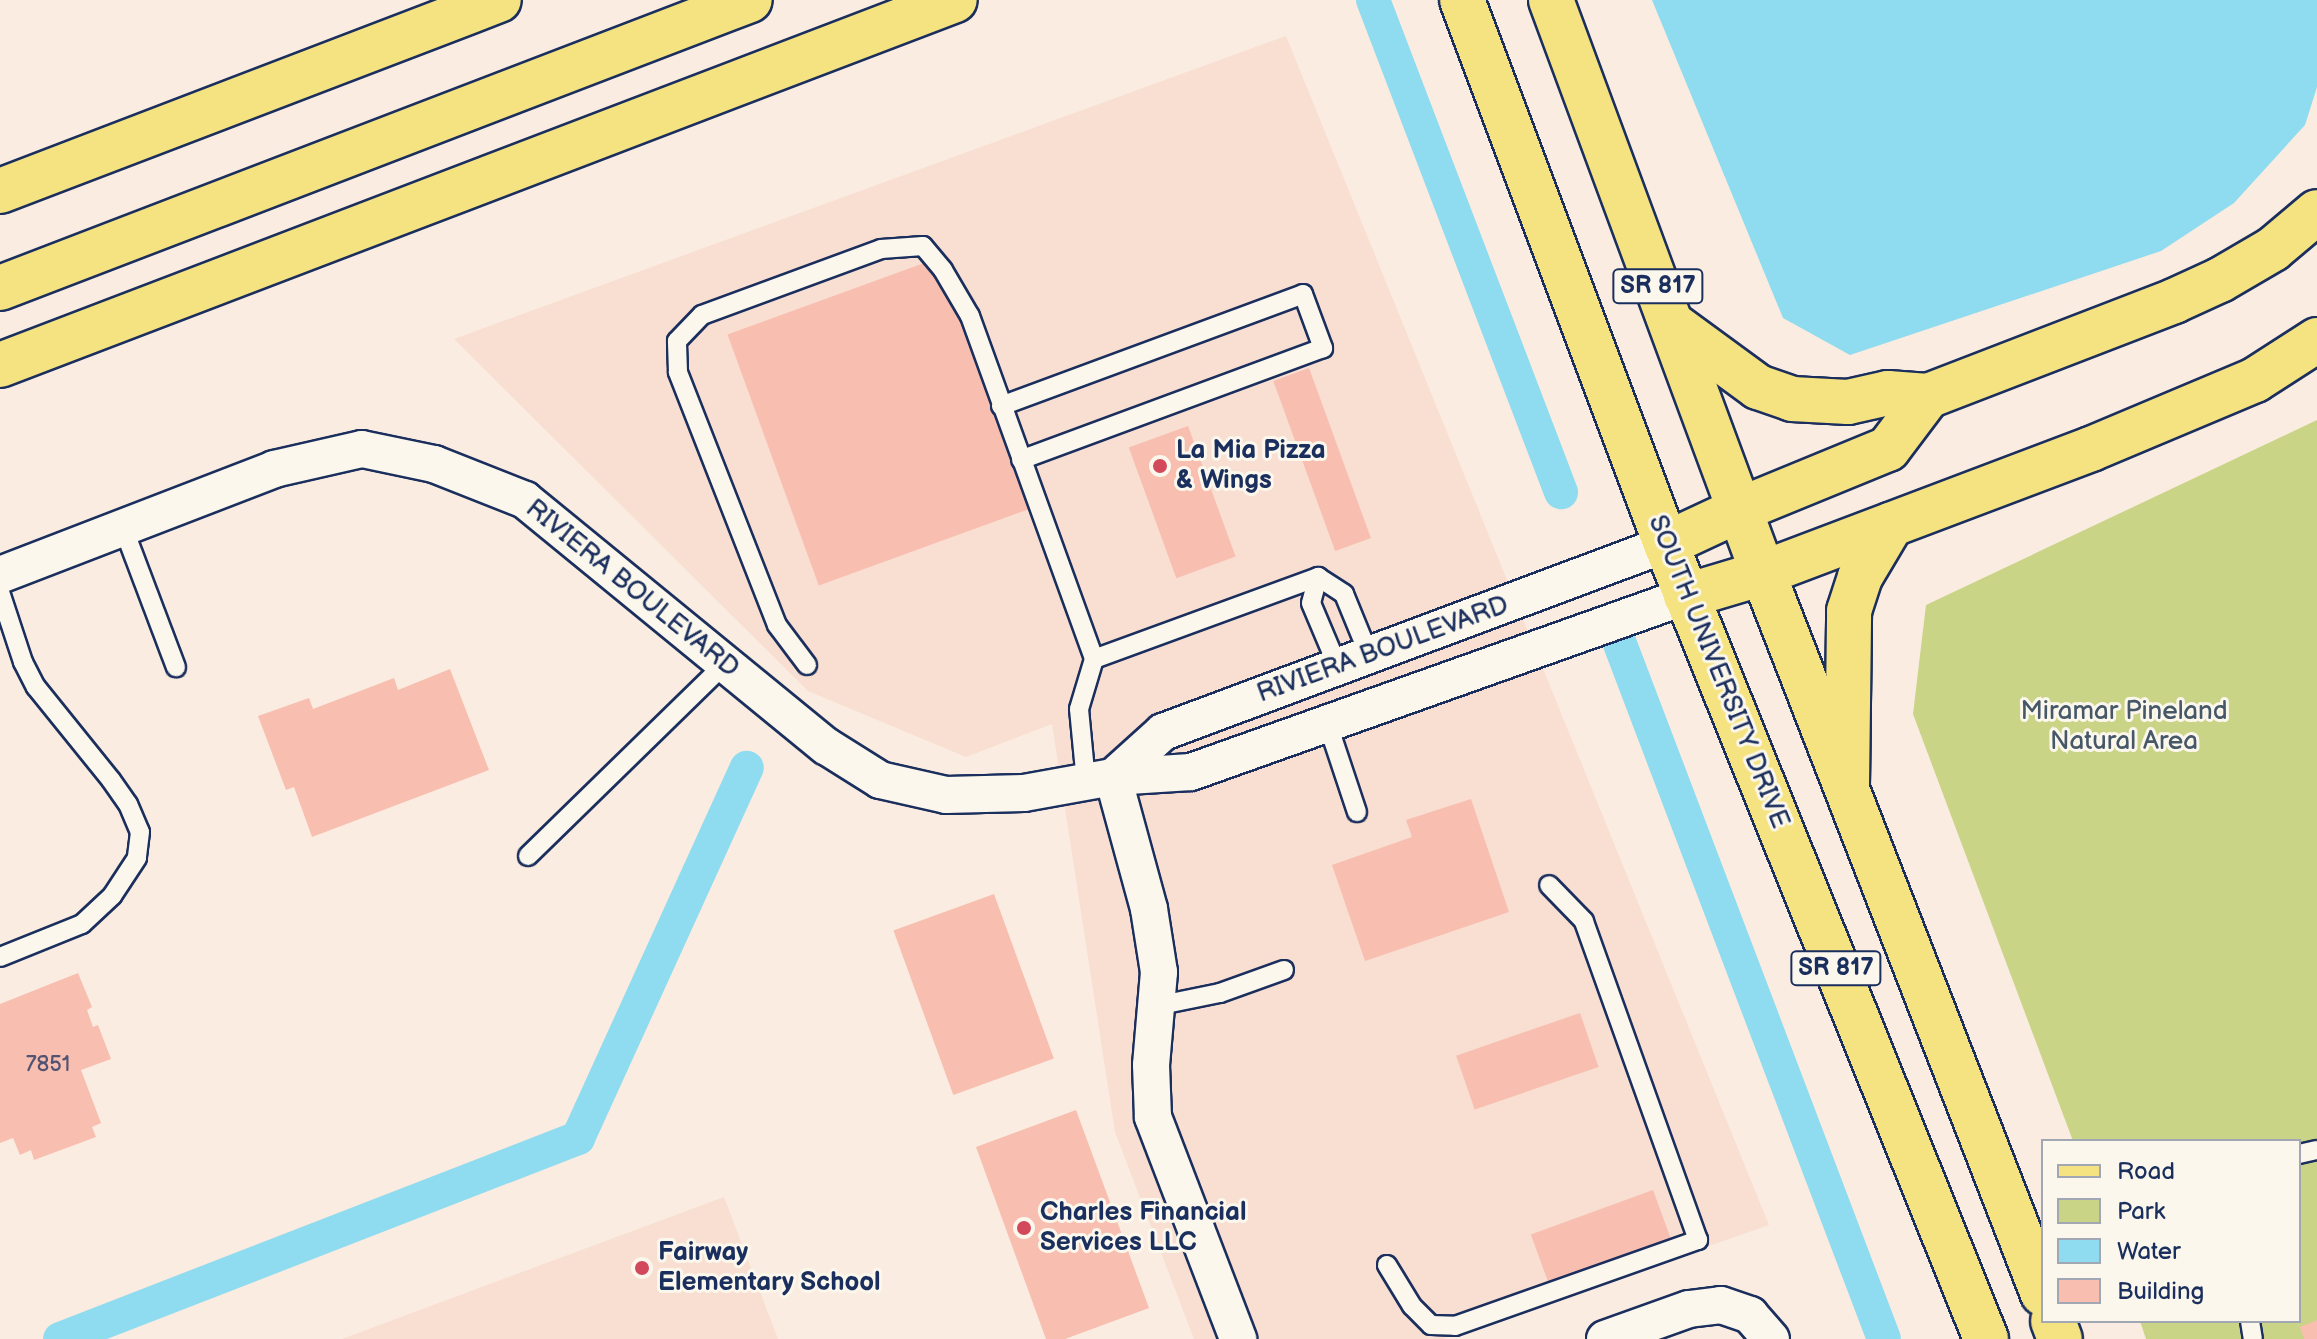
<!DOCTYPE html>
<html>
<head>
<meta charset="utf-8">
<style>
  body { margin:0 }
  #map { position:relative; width:2317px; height:1339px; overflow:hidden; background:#faece0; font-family:"Balsamiq Sans",sans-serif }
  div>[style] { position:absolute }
  .built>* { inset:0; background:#f9ded2 }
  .green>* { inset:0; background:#c9d487 }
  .water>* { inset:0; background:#8fdbef }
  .canal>* { height:34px; margin:-17px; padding:0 17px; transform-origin:17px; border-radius:17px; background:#8fdbef }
  .building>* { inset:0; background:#f8beb0; transform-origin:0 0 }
  .roads { filter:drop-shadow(2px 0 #1b2f5e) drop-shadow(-2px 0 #1b2f5e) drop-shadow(0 2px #1b2f5e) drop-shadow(0 -2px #1b2f5e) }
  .lane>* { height:18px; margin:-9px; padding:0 9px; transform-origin:9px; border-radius:9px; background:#fbf7ec }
  .street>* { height:36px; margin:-18px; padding:0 18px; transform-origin:18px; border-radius:18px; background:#fbf7ec }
  .primary>* { height:44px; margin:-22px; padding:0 22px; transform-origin:22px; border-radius:22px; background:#f5e382 }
  .highway>* { height:44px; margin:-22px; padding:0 22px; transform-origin:22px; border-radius:22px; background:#f5e382 }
  .dots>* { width:22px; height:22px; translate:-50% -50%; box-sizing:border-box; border:4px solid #fbf7ec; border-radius:50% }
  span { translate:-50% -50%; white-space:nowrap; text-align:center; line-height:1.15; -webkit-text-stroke:6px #fbf7ec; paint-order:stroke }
  .number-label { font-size:22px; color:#525372 }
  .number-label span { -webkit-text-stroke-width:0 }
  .shield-label span { padding:2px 6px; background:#fbf7ec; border:2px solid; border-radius:6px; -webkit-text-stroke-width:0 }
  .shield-label { font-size:24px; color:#1b2f5e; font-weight:700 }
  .poi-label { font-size:26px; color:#1b2f5e; font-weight:700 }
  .left { translate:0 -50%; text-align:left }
  .street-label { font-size:26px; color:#1b2f5e }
  .park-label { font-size:26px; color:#465868 }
  .legend { position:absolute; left:2041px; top:1139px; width:260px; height:184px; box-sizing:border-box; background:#fbf7ec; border:2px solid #a1a7b3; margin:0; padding:10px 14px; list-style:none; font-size:24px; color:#1b2f5e }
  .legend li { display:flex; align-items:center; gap:16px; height:40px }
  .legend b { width:40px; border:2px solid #a1a7b3 }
</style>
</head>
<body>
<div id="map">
  <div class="built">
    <i style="clip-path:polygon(1286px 36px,1769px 1225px,1443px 1339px,1194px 1339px,1115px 1132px,1052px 724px,966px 757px,808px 691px,454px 339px)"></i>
    <i style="clip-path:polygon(724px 1197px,778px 1339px,342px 1339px)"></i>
  </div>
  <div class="green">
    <i style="clip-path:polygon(2317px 420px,2317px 1339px,2146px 1339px,2140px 1321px,2299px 1321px,2299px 1141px,2073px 1141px,1913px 714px,1926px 605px)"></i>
  </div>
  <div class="water">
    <i style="clip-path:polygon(1652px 0,2317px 0,2317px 87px,2305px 125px,2234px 203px,2161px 251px,1850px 355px,1783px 318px)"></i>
  </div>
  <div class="canal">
    <i style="left:1373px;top:0;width:527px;rotate:69.09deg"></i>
    <i style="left:1620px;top:644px;width:743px;rotate:69.2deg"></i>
    <i style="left:60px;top:1339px;width:556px;rotate:-21.21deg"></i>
    <i style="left:578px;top:1138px;width:407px;rotate:-65.5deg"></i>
  </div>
  <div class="building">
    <i style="left:938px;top:258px;width:267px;height:224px;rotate:70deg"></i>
    <i style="left:1309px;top:368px;width:181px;height:38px;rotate:70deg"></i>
    <i style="left:1188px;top:426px;width:139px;height:63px;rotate:70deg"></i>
    <i style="clip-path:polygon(450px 669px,489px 770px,312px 837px,294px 787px,286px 790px,258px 716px,309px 698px,313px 709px,394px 678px,398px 690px)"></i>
    <i style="clip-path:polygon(1471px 799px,1509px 912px,1365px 961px,1332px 865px,1412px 837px,1406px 820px)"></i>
    <i style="left:994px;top:894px;width:175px;height:107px;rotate:70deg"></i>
    <i style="clip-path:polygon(78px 973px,92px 1007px,87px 1010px,93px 1027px,98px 1025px,111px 1059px,81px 1070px,101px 1123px,92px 1127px,96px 1137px,34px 1160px,31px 1150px,20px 1155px,13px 1138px,0 1143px,0 1004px)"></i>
    <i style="left:1580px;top:1013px;width:57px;height:131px;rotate:71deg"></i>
    <i style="clip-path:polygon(1076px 1110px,1149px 1308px,1065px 1339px,1046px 1339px,976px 1147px)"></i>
    <i style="left:1653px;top:1190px;width:53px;height:130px;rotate:70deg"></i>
    <i style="clip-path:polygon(2317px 1320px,2317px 1339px,2304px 1339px,2300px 1327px)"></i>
  </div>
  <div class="roads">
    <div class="lane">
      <i style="left:1001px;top:406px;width:322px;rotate:-20.3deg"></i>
      <i style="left:1303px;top:294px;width:58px;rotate:69.7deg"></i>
      <i style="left:1323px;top:348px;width:322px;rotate:159.7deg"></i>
      <i style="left:123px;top:527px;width:150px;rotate:69.3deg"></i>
      <i style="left:0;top:592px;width:74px;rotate:71.8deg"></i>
      <i style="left:23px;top:662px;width:28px;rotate:63deg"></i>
      <i style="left:36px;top:687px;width:119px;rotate:51.1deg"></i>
      <i style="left:111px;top:780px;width:29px;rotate:55deg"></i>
      <i style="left:128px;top:804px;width:30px;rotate:67deg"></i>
      <i style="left:140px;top:832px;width:26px;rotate:97deg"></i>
      <i style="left:137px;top:858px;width:45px;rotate:123.3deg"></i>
      <i style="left:112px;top:896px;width:41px;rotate:137deg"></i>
      <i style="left:82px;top:924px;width:88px;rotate:158.1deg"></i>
      <i style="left:1094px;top:659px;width:239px;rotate:-20.1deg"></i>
      <i style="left:807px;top:665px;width:50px;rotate:-126.9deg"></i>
      <i style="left:777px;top:625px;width:272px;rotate:-111.4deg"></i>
      <i style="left:678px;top:372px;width:31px;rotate:-92deg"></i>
      <i style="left:677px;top:341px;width:36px;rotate:-46deg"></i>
      <i style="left:702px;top:315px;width:191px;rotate:-20.2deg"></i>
      <i style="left:881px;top:249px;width:42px;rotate:-4.1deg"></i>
      <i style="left:923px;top:246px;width:31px;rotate:50deg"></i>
      <i style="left:943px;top:270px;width:53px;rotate:59.6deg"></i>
      <i style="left:970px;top:316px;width:365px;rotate:70.1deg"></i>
      <i style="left:1094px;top:659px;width:52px;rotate:106.7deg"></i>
      <i style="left:1079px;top:709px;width:73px;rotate:84.5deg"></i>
      <i style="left:1338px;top:667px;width:69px;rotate:-112.9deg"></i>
      <i style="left:1311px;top:603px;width:27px;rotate:-75deg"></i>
      <i style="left:1318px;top:577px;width:31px;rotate:33deg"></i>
      <i style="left:1344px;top:594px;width:66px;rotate:67.7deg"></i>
      <i style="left:1327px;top:722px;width:95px;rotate:71.6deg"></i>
      <i style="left:528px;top:856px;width:275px;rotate:-44.3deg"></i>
      <i style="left:1156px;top:1006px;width:65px;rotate:-11.5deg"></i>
      <i style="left:1220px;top:993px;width:68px;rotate:-19.8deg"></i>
      <i style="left:2299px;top:1154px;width:18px;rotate:-13deg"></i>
      <i style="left:1387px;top:1265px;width:48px;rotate:58.6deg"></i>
      <i style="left:1412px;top:1306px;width:27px;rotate:45deg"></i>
      <i style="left:1431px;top:1325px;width:24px;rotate:2deg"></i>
      <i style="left:1455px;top:1326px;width:258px;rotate:-19.5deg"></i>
      <i style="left:1698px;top:1240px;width:339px;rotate:-109.7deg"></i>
      <i style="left:1584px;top:921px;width:50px;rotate:-134.2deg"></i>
      <i style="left:2250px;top:1321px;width:18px;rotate:81deg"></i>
    </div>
    <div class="street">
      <i style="left:0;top:575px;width:294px;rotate:-21.1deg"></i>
      <i style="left:274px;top:469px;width:90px;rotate:-12.8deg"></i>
      <i style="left:362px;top:449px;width:74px;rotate:11.8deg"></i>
      <i style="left:434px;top:464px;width:98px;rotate:21.6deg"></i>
      <i style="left:525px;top:500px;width:389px;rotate:39.3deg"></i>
      <i style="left:826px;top:746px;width:64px;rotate:32.2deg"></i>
      <i style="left:880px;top:780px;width:68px;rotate:12.8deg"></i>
      <i style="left:946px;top:795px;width:78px;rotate:-1.5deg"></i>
      <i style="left:1024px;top:793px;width:90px;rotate:-10.2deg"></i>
      <i style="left:1113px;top:777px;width:78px;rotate:-3.7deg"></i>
      <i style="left:1191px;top:772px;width:525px;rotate:-19.57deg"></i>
      <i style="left:1113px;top:777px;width:67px;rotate:-42deg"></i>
      <i style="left:1163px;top:732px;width:537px;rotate:-20.49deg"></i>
      <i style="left:1113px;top:777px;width:137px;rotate:74.7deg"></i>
      <i style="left:1149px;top:909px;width:64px;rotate:81deg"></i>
      <i style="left:1159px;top:972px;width:93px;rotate:94.9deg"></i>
      <i style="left:1151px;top:1065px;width:52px;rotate:87.8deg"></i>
      <i style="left:1153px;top:1117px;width:238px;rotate:69deg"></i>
      <i style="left:1605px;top:1339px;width:89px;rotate:-19.7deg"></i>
      <i style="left:1689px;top:1309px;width:32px;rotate:-7deg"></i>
      <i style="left:1721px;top:1305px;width:31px;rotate:19deg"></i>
      <i style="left:1750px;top:1315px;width:32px;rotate:49deg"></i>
    </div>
    <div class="primary">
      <i style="left:1462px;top:0;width:581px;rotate:69.44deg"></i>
      <i style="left:1666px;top:544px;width:857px;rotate:68.07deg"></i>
      <i style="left:1551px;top:0;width:611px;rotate:69.7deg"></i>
      <i style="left:1763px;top:573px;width:773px;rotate:68.78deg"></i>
      <i style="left:1666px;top:544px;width:81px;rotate:-25deg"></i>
      <i style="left:1686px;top:596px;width:80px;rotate:-16.6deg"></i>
      <i style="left:2053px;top:1321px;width:19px;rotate:69deg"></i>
    </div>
    <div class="highway">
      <i style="left:0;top:191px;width:534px;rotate:-20.95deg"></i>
      <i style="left:0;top:288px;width:803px;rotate:-21.01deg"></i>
      <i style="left:1672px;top:324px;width:107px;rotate:36.2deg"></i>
      <i style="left:1758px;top:387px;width:36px;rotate:19deg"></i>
      <i style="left:1792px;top:399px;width:56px;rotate:3.1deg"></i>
      <i style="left:1848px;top:402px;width:41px;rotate:-12.7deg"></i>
      <i style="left:1888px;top:393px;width:40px;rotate:4.3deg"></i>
      <i style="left:1928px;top:396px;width:264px;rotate:-21.1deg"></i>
      <i style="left:2174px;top:301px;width:51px;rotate:-24.5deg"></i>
      <i style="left:2220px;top:280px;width:61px;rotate:-30.3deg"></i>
      <i style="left:2273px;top:249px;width:57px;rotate:-40.1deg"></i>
      <i style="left:0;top:365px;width:1022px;rotate:-20.92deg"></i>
      <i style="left:1739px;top:510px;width:161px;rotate:-22.3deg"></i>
      <i style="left:1888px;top:449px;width:66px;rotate:-53deg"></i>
      <i style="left:1763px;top:573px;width:351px;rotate:-20.7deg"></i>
      <i style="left:2091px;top:449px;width:178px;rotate:-22.8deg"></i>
      <i style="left:2255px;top:380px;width:74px;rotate:-32.8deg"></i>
      <i style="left:1847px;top:785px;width:174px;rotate:-89.3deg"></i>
      <i style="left:1849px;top:611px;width:36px;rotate:-72deg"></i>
      <i style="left:1860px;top:577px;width:61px;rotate:-59.2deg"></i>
    </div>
  </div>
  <div class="dots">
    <i style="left:1160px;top:466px;background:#d1495b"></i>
    <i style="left:1024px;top:1228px;background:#d1495b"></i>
    <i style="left:642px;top:1268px;background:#d1495b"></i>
  </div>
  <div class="number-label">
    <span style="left:48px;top:1065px">7851</span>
  </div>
  <div class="shield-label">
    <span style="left:1658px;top:286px">SR 817</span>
    <span style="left:1836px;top:968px">SR 817</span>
  </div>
  <div class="poi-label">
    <span class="left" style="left:1176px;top:466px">La Mia Pizza<br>&amp; Wings</span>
    <span class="left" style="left:1040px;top:1228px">Charles Financial<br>Services LLC</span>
    <span class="left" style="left:658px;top:1268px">Fairway<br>Elementary School</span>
  </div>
  <div class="street-label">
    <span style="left:632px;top:589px;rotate:39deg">RIVIERA BOULEVARD</span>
    <span style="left:1383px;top:650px;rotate:-20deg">RIVIERA BOULEVARD</span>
    <span style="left:1718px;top:672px;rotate:68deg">SOUTH UNIVERSITY DRIVE</span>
  </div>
  <div class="park-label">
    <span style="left:2124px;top:727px">Miramar Pineland<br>Natural Area</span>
  </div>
  <ul class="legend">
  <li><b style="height:10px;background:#f5e382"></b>Road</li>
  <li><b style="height:22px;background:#c9d487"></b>Park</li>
  <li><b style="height:22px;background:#8fdbef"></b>Water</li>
  <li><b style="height:22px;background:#f8beb0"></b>Building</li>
  </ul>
</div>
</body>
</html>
